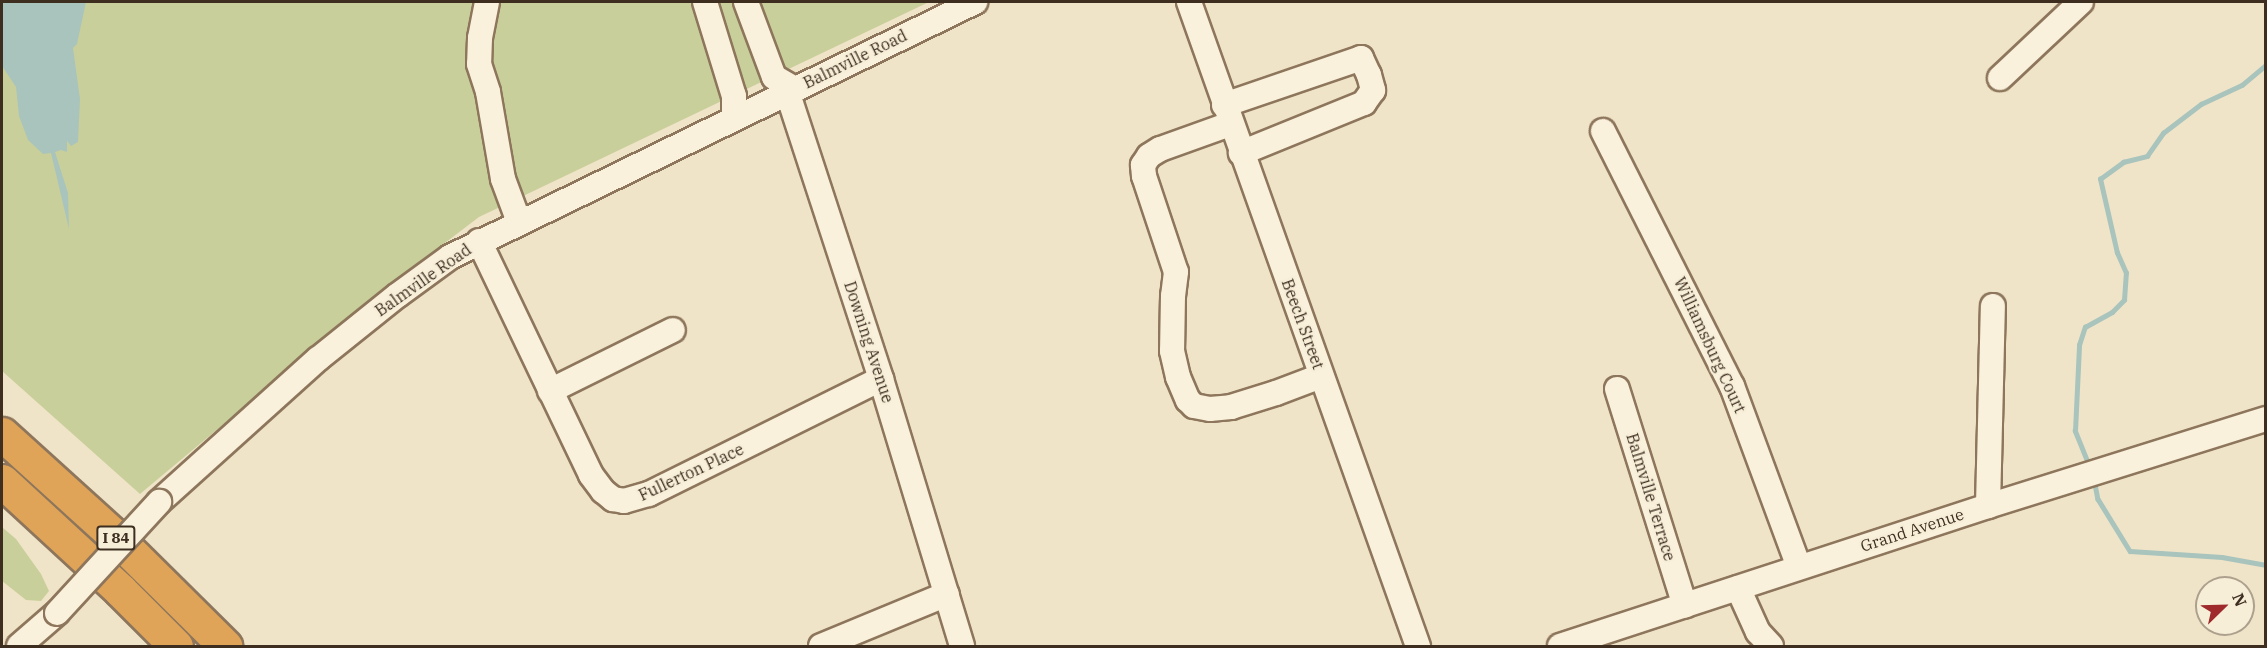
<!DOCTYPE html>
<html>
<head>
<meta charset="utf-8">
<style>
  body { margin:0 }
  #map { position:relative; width:2267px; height:648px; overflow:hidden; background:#f0e4c8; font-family:"IBM Plex Serif",serif }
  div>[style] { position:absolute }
  .green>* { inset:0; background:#c9cf9b }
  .water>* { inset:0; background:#a9c4bc }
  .stream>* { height:4.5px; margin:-2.25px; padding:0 2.25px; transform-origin:2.25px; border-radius:2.25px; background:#a9c4bc }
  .roads { filter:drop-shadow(2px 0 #8d765c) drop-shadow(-2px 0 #8d765c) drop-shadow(0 2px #8d765c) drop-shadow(0 -2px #8d765c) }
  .minor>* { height:24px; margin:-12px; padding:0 12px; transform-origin:12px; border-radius:12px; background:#faf1dc }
  .highway>* { height:33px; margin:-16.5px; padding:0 16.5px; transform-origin:16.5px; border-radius:16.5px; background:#e0a458 }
  .bridges { filter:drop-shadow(2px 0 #8d765c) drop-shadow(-2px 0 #8d765c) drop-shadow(0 2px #8d765c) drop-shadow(0 -2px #8d765c) }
  .minor-bridge>* { height:24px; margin:-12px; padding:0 12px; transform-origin:12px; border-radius:12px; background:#faf1dc }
  span { translate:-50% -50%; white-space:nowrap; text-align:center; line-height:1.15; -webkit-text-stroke:4.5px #f7eed8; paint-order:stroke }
  .shield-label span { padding:2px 4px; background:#f7eed8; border:2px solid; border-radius:4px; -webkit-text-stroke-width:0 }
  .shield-label { font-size:15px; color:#3d2e20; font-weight:700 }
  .street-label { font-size:16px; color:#3d2e20 }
  .frame { position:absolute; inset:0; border:3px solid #3d2e20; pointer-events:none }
  .north { position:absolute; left:2195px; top:576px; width:60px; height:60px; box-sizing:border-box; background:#f7eed8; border:2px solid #ada18e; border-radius:50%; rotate:67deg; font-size:16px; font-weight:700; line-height:24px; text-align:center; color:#3d2e20 }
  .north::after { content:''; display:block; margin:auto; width:21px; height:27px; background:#9e2a2b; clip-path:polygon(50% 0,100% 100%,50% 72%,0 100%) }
</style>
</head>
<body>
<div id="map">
  <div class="green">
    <i style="clip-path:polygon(2px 2px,929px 2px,479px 217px,395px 281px,140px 494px,2px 371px)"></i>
    <i style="clip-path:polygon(2px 527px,16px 539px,41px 574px,49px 591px,41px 601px,26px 600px,2px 581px)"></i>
  </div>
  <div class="water">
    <i style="clip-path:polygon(2px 2px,86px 2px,77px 44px,73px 48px,80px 99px,78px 142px,71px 146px,67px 141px,67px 152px,61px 150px,55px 152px,68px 193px,69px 229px,51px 153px,43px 154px,28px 140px,19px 116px,16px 87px,2px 66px)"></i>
  </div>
  <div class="stream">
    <i style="left:2089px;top:466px;width:38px;rotate:-112deg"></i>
    <i style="left:2075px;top:431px;width:86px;rotate:-87.3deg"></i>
    <i style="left:2079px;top:345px;width:19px;rotate:-72deg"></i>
    <i style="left:2085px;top:327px;width:31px;rotate:-29deg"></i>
    <i style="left:2112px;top:312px;width:17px;rotate:-45deg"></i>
    <i style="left:2124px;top:300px;width:27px;rotate:-86deg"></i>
    <i style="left:2126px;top:273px;width:22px;rotate:-114deg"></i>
    <i style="left:2117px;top:253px;width:76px;rotate:-102.9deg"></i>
    <i style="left:2100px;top:179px;width:29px;rotate:-36deg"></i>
    <i style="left:2123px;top:162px;width:25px;rotate:-14deg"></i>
    <i style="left:2147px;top:156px;width:28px;rotate:-55deg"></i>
    <i style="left:2163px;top:133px;width:48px;rotate:-37.3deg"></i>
    <i style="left:2201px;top:104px;width:45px;rotate:-24.9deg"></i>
    <i style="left:2242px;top:85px;width:31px;rotate:-40deg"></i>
    <i style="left:2094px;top:479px;width:20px;rotate:79deg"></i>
    <i style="left:2098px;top:499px;width:61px;rotate:58.4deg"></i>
    <i style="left:2130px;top:551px;width:92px;rotate:3.7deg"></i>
    <i style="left:2222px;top:557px;width:45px;rotate:10.3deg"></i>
  </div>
  <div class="roads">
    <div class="minor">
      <i style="left:487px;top:2px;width:37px;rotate:101deg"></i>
      <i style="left:480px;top:38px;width:26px;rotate:92deg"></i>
      <i style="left:479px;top:64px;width:29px;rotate:72deg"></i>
      <i style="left:488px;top:92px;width:88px;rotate:80.2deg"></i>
      <i style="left:503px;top:179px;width:46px;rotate:69.6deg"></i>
      <i style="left:705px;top:2px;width:98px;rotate:72.9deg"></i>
      <i style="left:734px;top:96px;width:21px;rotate:90deg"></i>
      <i style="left:746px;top:2px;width:80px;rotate:69.5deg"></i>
      <i style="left:774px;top:77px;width:22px;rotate:30deg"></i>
      <i style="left:1189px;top:2px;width:684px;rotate:70.43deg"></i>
      <i style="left:2000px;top:78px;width:111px;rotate:-43.2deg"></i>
      <i style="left:787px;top:91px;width:303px;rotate:71.9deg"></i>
      <i style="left:881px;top:379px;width:279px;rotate:73.1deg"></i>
      <i style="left:1224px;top:105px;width:145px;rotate:-18.9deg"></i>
      <i style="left:1361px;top:58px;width:19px;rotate:65deg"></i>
      <i style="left:1369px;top:75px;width:16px;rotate:75deg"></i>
      <i style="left:1373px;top:90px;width:16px;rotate:125deg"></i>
      <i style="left:1364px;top:103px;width:133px;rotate:157.9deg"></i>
      <i style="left:1230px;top:124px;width:74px;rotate:160.3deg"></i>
      <i style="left:1160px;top:149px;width:13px;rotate:148deg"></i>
      <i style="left:1149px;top:156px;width:11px;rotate:124deg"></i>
      <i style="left:1143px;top:165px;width:11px;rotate:85deg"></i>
      <i style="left:1144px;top:176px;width:101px;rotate:71.6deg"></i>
      <i style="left:1176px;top:272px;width:24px;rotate:97deg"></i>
      <i style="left:1173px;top:296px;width:55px;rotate:91deg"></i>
      <i style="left:1172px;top:351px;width:27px;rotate:77deg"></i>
      <i style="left:1178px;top:377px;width:25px;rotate:67deg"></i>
      <i style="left:1188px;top:400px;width:8px;rotate:45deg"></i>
      <i style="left:1194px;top:406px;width:16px;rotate:11deg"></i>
      <i style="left:1210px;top:409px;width:21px;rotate:-5deg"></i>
      <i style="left:1231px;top:407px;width:47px;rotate:-17.3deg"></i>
      <i style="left:1276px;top:393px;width:48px;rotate:-20.7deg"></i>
      <i style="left:1603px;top:131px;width:286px;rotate:63.2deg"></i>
      <i style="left:1732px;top:386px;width:193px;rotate:69.7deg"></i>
      <i style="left:479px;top:241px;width:259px;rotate:64.4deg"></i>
      <i style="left:591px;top:475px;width:20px;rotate:53deg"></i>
      <i style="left:603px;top:491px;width:13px;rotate:39deg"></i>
      <i style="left:613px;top:499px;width:11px;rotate:10deg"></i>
      <i style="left:624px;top:501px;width:26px;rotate:-16deg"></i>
      <i style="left:649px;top:494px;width:259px;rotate:-26.4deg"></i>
      <i style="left:1617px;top:389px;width:227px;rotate:72.6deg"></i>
      <i style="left:550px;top:391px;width:137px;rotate:-26.4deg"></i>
      <i style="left:159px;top:502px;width:214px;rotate:-42deg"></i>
      <i style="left:318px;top:359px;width:102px;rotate:-38.7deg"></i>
      <i style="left:398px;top:295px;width:64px;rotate:-36.2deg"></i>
      <i style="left:450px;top:257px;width:584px;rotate:-25.91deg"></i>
      <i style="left:1988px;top:506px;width:200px;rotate:-88.6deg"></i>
      <i style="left:1738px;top:588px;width:48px;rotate:65.6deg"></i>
      <i style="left:1758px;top:632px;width:19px;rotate:47deg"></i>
      <i style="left:19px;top:646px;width:50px;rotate:-41deg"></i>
      <i style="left:821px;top:646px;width:136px;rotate:-22.4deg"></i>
      <i style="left:1560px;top:646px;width:450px;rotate:-18.1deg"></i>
      <i style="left:1988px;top:506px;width:291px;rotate:-17.4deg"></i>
    </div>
    <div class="highway">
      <i style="left:2px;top:434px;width:147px;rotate:42.2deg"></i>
      <i style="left:111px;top:533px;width:161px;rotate:44.7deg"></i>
      <i style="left:2px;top:481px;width:161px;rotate:42.7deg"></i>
      <i style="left:120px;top:590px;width:79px;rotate:45deg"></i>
    </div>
  </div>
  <div class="bridges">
    <div class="minor-bridge">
      <i style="left:57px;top:613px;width:151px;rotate:-47.4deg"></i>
    </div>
  </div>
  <div class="shield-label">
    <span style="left:116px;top:538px">I 84</span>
  </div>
  <div class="street-label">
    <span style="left:855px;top:59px;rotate:-26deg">Balmville Road</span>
    <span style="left:423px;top:280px;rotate:-35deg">Balmville Road</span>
    <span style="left:1303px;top:324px;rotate:70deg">Beech Street</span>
    <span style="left:869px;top:342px;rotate:72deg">Downing Avenue</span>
    <span style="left:1710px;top:345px;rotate:65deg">Williamsburg Court</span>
    <span style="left:691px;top:472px;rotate:-25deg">Fullerton Place</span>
    <span style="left:1651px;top:497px;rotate:73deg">Balmville Terrace</span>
    <span style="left:1912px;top:530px;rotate:-18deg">Grand Avenue</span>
  </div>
  <div class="frame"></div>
  <div class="north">N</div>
</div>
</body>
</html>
